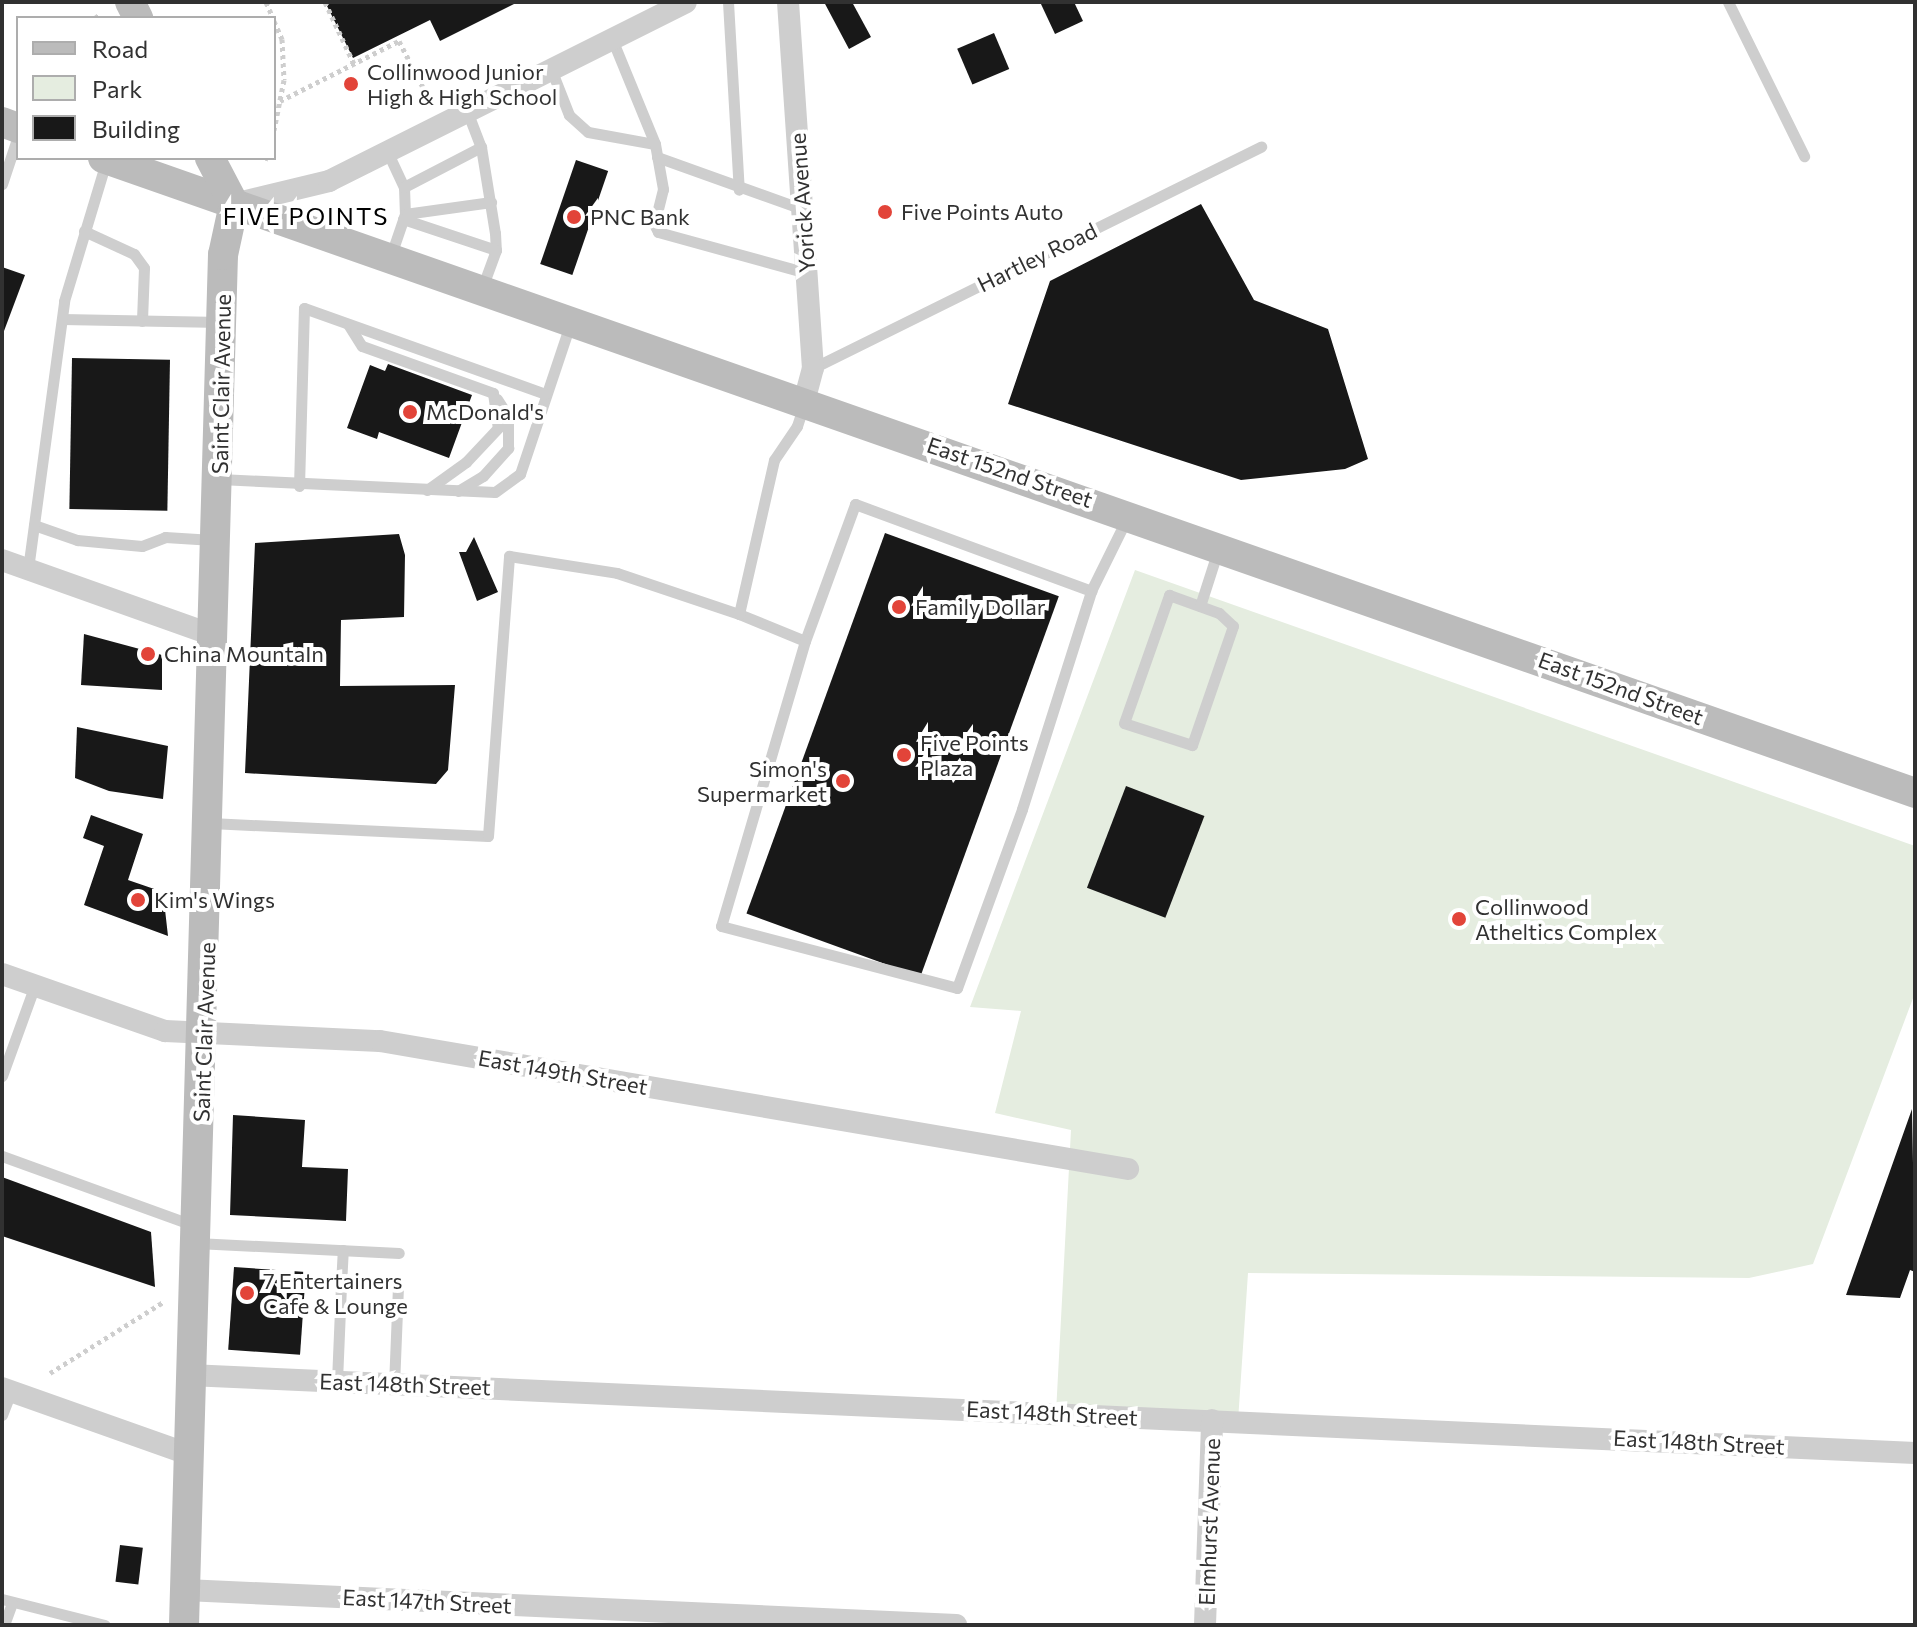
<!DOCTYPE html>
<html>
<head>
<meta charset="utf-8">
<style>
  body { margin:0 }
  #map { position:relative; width:1917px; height:1627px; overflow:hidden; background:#fff; font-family:Commissioner,sans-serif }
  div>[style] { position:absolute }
  .green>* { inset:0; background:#e5ede0 }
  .building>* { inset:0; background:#181818; transform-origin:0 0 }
  .path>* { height:5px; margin-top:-2.5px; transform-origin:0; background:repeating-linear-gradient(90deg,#cecece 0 4px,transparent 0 8px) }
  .lane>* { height:11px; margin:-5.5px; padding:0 5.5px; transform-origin:5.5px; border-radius:5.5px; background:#cecece }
  .street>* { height:22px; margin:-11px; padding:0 11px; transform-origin:11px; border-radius:11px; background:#cecece }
  .secondary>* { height:30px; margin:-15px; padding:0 15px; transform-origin:15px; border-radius:15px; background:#bbb }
  .dots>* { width:22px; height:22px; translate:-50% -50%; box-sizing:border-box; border:4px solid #fff; border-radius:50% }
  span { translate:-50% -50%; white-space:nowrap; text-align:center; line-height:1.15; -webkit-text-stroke:8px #fff; paint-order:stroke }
  .poi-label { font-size:22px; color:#313131 }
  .left { translate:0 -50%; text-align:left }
  .right { translate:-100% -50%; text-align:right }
  .street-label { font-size:22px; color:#313131 }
  .neighbourhood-label { font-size:24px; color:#000; letter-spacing:2px }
  .frame { position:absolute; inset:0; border:4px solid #313131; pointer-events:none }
  .legend { position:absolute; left:16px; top:16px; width:260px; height:144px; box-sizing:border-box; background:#fff; border:2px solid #adadad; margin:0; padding:10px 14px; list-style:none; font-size:24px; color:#313131 }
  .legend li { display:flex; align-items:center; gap:16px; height:40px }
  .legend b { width:40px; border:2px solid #adadad }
</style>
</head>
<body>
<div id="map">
  <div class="green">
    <i style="clip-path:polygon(1135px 570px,1915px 846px,1915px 993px,1813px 1264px,1749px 1278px,1248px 1273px,1238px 1421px,1056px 1413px,1071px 1130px,995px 1113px,1021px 1011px,970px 1007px)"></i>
  </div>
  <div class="building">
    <i style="clip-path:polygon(325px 2px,518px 2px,440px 41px,430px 20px,353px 58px)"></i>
    <i style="clip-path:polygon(824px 2px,852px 2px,871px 37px,849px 49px)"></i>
    <i style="clip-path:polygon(1040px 2px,1074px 2px,1083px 21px,1055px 34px)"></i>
    <i style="left:994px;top:33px;width:39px;height:40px;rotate:67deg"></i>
    <i style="left:576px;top:160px;width:34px;height:110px;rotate:19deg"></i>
    <i style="clip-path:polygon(1201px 204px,1254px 300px,1328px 329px,1368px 459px,1345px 469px,1241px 480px,1008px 404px,1050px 281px)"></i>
    <i style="clip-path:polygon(2px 267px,25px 275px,4px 331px,2px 330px)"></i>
    <i style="left:72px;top:358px;width:98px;height:151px;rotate:1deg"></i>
    <i style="clip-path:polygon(388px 364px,472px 395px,449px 458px,379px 432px,377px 439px,347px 428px,370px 365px,385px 371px)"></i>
    <i style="left:885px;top:533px;width:185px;height:405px;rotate:20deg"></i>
    <i style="clip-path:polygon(399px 534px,405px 555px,404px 617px,341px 620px,340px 686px,455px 685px,448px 770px,436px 784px,245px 773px,255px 543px)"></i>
    <i style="clip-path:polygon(474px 537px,498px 592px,477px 601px,459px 552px,466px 552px)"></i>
    <i style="clip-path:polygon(84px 634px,162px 655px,162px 690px,81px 685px)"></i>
    <i style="clip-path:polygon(77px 727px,168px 746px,163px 799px,109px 791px,75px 778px)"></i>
    <i style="left:1126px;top:786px;width:84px;height:109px;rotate:21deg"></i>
    <i style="clip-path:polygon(91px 815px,143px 834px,128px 880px,163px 892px,168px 936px,84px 905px,104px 846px,83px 838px)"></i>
    <i style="clip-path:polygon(1912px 1109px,1915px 1272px,1910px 1270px,1900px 1298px,1846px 1295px)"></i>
    <i style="clip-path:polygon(233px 1115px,305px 1120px,302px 1167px,348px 1169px,346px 1221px,230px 1215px)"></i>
    <i style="clip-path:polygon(2px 1177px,151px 1232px,155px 1287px,2px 1236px)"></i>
    <i style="left:234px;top:1267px;width:72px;height:83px;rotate:4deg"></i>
    <i style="left:120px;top:1545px;width:23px;height:37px;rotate:7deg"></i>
  </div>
  <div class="path">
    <i style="left:266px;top:2px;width:17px;rotate:66deg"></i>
    <i style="left:325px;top:2px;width:68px;rotate:64.9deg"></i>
    <i style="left:95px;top:18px;width:5px;rotate:-37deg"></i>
    <i style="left:274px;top:21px;width:20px;rotate:66deg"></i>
    <i style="left:282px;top:39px;width:41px;rotate:87.2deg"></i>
    <i style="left:284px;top:80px;width:51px;rotate:101.3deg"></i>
    <i style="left:280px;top:101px;width:133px;rotate:-26.8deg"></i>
    <i style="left:399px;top:41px;width:61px;rotate:62.6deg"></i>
    <i style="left:265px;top:160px;width:2px;rotate:-63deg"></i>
    <i style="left:50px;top:1373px;width:133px;rotate:-32.1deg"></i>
  </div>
  <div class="lane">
    <i style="left:728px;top:2px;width:188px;rotate:86.7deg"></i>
    <i style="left:1728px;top:2px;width:172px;rotate:63.7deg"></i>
    <i style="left:612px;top:39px;width:113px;rotate:67.7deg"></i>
    <i style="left:551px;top:69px;width:49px;rotate:68.6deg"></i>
    <i style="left:569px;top:115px;width:25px;rotate:42deg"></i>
    <i style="left:588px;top:132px;width:68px;rotate:10.2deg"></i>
    <i style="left:655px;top:144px;width:46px;rotate:79.9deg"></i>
    <i style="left:663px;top:189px;width:36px;rotate:104deg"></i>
    <i style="left:654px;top:224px;width:9px;rotate:63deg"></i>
    <i style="left:658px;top:232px;width:155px;rotate:15.4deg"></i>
    <i style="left:467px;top:111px;width:39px;rotate:69deg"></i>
    <i style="left:481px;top:147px;width:87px;rotate:80.8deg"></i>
    <i style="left:495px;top:233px;width:17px;rotate:87deg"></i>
    <i style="left:496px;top:250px;width:40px;rotate:110.2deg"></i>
    <i style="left:387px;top:151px;width:40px;rotate:65deg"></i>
    <i style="left:404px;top:187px;width:27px;rotate:88deg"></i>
    <i style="left:405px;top:214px;width:43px;rotate:108.9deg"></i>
    <i style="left:657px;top:157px;width:154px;rotate:19.7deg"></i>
    <i style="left:2px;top:184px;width:51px;rotate:-71.6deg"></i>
    <i style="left:404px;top:187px;width:87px;rotate:-27.5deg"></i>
    <i style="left:405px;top:214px;width:87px;rotate:-7.9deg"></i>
    <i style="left:403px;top:219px;width:98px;rotate:18.4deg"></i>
    <i style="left:84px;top:231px;width:55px;rotate:24.7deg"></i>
    <i style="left:134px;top:254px;width:17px;rotate:54deg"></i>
    <i style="left:144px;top:268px;width:53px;rotate:92.2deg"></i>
    <i style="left:62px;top:319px;width:159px;rotate:1.1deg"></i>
    <i style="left:348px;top:324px;width:26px;rotate:58deg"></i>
    <i style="left:362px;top:346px;width:139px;rotate:19.7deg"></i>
    <i style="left:493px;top:393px;width:35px;rotate:82deg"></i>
    <i style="left:498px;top:428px;width:47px;rotate:133.3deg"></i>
    <i style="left:466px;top:462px;width:48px;rotate:144.3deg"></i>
    <i style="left:813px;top:368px;width:500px;rotate:-26.3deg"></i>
    <i style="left:219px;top:479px;width:276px;rotate:2.7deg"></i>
    <i style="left:495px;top:492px;width:31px;rotate:-36deg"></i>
    <i style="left:520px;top:474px;width:160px;rotate:-71.5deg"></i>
    <i style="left:299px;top:486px;width:178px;rotate:-88.4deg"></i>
    <i style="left:304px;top:308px;width:256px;rotate:19.6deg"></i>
    <i style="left:458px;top:491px;width:29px;rotate:-31deg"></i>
    <i style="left:483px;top:476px;width:38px;rotate:-48deg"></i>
    <i style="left:508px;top:448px;width:32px;rotate:-90deg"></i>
    <i style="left:508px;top:416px;width:20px;rotate:-123deg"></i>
    <i style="left:34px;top:525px;width:46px;rotate:19.2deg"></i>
    <i style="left:77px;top:540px;width:65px;rotate:5.3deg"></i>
    <i style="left:142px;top:546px;width:25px;rotate:-21deg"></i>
    <i style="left:165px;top:537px;width:48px;rotate:3.6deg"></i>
    <i style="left:28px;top:569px;width:270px;rotate:-82.3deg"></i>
    <i style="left:64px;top:301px;width:145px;rotate:-73.2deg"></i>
    <i style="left:1169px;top:595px;width:53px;rotate:19.8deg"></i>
    <i style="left:1219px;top:613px;width:19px;rotate:43deg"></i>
    <i style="left:1233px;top:626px;width:126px;rotate:109deg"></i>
    <i style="left:1192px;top:745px;width:71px;rotate:-162.1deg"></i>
    <i style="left:1124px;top:723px;width:136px;rotate:-70.6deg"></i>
    <i style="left:1200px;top:606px;width:59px;rotate:-72.2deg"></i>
    <i style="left:739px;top:614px;width:71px;rotate:22.2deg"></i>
    <i style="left:805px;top:641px;width:146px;rotate:-69.9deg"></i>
    <i style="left:855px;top:504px;width:252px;rotate:20.2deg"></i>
    <i style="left:1091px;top:591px;width:81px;rotate:-63.7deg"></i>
    <i style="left:805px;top:641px;width:297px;rotate:106.4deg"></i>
    <i style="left:721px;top:926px;width:244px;rotate:14.7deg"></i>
    <i style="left:957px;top:988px;width:190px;rotate:-70deg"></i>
    <i style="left:1022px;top:809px;width:229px;rotate:-72.4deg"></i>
    <i style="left:210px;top:823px;width:278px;rotate:2.7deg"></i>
    <i style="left:488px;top:836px;width:281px;rotate:-85.7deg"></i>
    <i style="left:509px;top:556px;width:109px;rotate:8.9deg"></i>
    <i style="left:617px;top:573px;width:129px;rotate:18.6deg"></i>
    <i style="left:739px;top:614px;width:158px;rotate:-77.2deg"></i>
    <i style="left:774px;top:460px;width:41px;rotate:-55.9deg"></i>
    <i style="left:797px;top:426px;width:20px;rotate:-72deg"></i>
    <i style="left:2px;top:1076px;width:97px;rotate:-70.1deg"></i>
    <i style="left:2px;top:1156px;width:203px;rotate:19.9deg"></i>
    <i style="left:196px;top:1243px;width:203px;rotate:2.8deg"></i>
    <i style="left:341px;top:1285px;width:35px;rotate:-87deg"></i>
    <i style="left:337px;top:1381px;width:96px;rotate:-87.6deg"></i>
    <i style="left:341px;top:1285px;width:57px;rotate:1deg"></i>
    <i style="left:398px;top:1286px;width:98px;rotate:92.3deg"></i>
    <i style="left:2px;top:1415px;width:26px;rotate:-69deg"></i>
    <i style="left:2px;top:1599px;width:106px;rotate:14.2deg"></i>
    <i style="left:4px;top:1625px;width:23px;rotate:-70deg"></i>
  </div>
  <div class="street">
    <i style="left:788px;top:2px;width:367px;rotate:86.1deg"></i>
    <i style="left:813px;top:368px;width:35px;rotate:105deg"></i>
    <i style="left:234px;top:204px;width:98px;rotate:-13.6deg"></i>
    <i style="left:329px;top:181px;width:399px;rotate:-26.6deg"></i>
    <i style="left:2px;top:560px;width:227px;rotate:19.6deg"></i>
    <i style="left:2px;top:974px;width:173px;rotate:19.3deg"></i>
    <i style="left:165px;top:1031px;width:215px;rotate:2.7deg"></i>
    <i style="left:380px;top:1041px;width:759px;rotate:9.71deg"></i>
    <i style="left:189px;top:1375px;width:1728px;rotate:2.59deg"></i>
    <i style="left:2px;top:1388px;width:197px;rotate:19.5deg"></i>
    <i style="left:185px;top:1590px;width:772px;rotate:2.6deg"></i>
    <i style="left:1205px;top:1625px;width:205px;rotate:-88deg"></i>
  </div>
  <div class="secondary">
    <i style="left:130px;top:2px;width:18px;rotate:63deg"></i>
    <i style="left:2px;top:122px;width:17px;rotate:21deg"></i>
    <i style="left:103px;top:158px;width:1920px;rotate:19.31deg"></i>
    <i style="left:184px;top:1625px;width:1371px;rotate:-88.37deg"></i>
    <i style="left:223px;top:255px;width:52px;rotate:-77.8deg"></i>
    <i style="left:234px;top:204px;width:52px;rotate:-117.6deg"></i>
  </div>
  <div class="dots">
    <i style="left:351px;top:84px;background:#e24439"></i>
    <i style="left:885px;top:212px;background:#e24439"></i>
    <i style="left:574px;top:217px;background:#e24439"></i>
    <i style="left:410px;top:412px;background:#e24439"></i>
    <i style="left:899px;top:607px;background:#e24439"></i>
    <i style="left:148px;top:654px;background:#e24439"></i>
    <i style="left:904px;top:755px;background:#e24439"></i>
    <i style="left:843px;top:781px;background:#e24439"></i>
    <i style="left:138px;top:900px;background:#e24439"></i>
    <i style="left:1459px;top:919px;background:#e24439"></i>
    <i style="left:247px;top:1293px;background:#e24439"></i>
  </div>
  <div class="poi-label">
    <span class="left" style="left:367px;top:84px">Collinwood Junior<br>High &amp; High School</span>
    <span class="left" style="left:901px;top:212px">Five Points Auto</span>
    <span class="left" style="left:590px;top:217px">PNC Bank</span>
    <span class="left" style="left:426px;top:412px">McDonald's</span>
    <span class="left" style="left:915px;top:607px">Family Dollar</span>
    <span class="left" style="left:164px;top:654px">China MountaIn</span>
    <span class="left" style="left:920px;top:755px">Five Points<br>Plaza</span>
    <span class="right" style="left:827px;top:781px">Simon's<br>Supermarket</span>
    <span class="left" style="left:154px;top:900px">Kim's Wings</span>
    <span class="left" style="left:1475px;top:919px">Collinwood<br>Atheltics Complex</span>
    <span class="left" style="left:263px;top:1293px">7 Entertainers<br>Cafe &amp; Lounge</span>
  </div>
  <div class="street-label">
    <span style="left:802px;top:203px;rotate:-94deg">Yorick Avenue</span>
    <span style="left:1037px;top:257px;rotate:-26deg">Hartley Road</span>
    <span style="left:221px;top:384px;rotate:-89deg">Saint Clair Avenue</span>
    <span style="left:1010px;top:472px;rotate:19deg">East 152nd Street</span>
    <span style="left:1621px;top:688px;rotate:20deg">East 152nd Street</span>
    <span style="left:204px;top:1032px;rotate:-88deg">Saint Clair Avenue</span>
    <span style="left:563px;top:1072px;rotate:10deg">East 149th Street</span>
    <span style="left:405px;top:1384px;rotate:2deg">East 148th Street</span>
    <span style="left:1052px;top:1413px;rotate:3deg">East 148th Street</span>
    <span style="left:1699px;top:1442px;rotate:3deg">East 148th Street</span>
    <span style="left:1209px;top:1522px;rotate:-88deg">Elmhurst Avenue</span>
    <span style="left:427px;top:1601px;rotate:3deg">East 147th Street</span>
  </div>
  <div class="neighbourhood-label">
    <span style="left:306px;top:216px">FIVE POINTS</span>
  </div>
  <div class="frame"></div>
  <ul class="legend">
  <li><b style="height:10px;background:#bbb"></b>Road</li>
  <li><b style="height:22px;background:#e5ede0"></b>Park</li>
  <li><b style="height:22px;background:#181818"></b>Building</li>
  </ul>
</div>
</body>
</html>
